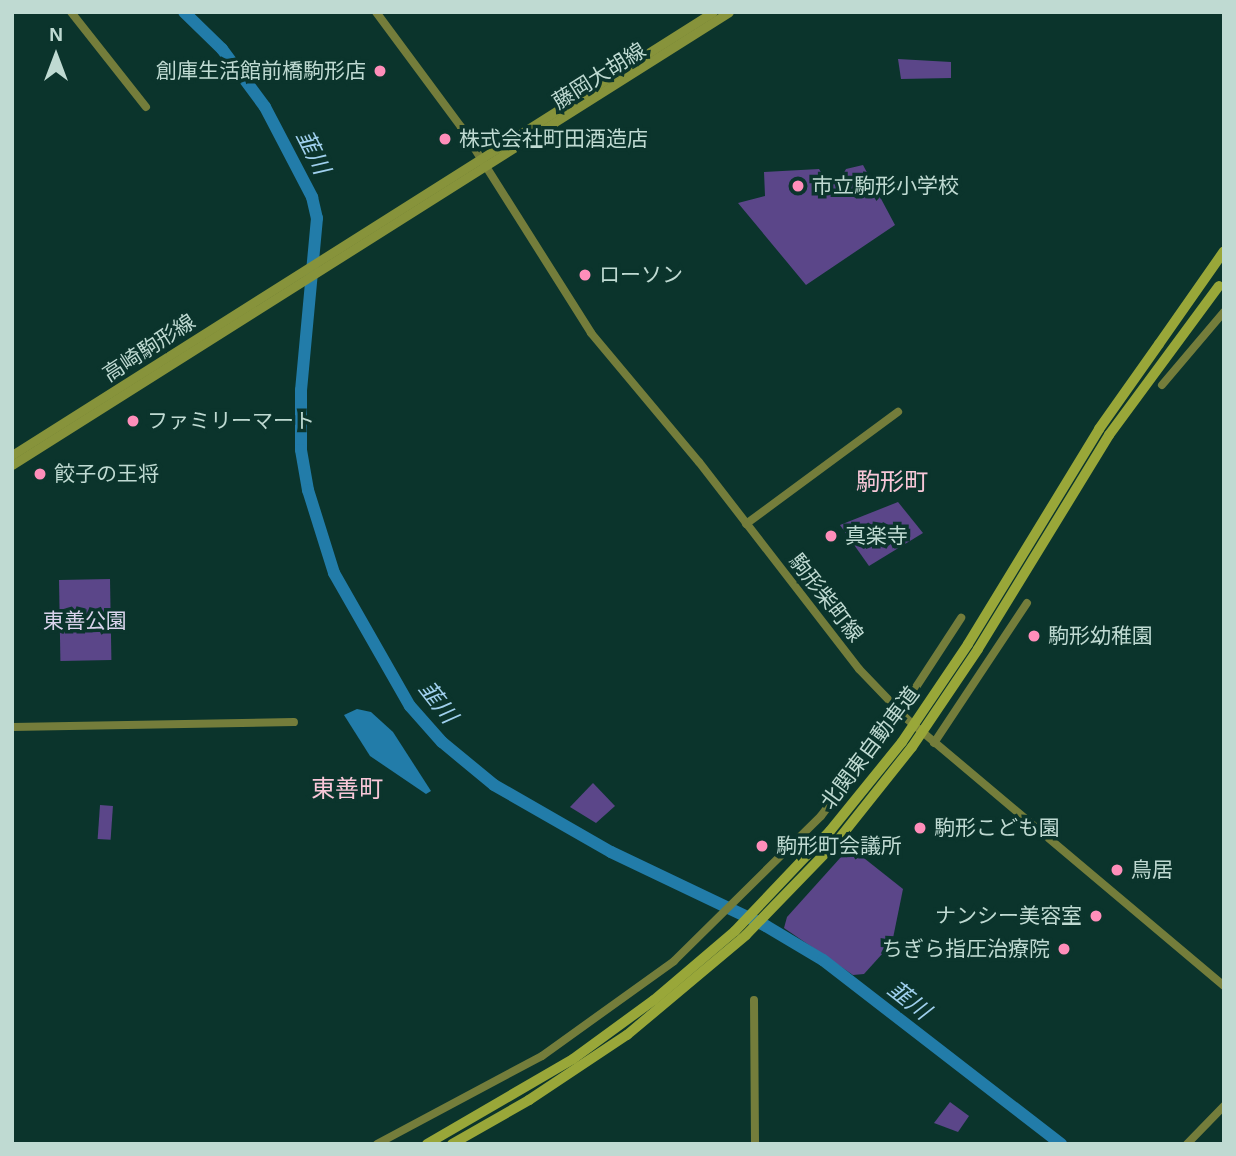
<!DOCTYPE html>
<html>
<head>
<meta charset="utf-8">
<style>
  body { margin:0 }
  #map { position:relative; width:1236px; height:1156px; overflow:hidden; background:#0b342c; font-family:Arial,"Noto Sans JP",sans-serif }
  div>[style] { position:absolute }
  .green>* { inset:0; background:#5b4689; transform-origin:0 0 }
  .water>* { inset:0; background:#227ca9 }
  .river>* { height:12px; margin:-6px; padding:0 6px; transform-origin:6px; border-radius:6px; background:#227ca9 }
  .secondary>* { height:8px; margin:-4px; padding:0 4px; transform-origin:4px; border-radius:4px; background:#747d3b }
  .primary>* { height:9px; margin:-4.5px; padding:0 4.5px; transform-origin:4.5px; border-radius:4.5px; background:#87933b }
  .highway>* { height:10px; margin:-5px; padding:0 5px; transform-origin:5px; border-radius:5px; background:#99a739 }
  .highway-bridge>* { height:10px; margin:-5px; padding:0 5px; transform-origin:5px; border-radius:5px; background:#99a739 }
  .dots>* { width:19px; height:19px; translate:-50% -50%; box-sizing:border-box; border:4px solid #0b342c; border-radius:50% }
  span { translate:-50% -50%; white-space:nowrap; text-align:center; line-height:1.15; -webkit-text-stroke:7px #0b342c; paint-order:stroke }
  .poi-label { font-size:21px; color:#bfdad2 }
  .right { translate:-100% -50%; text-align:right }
  .left { translate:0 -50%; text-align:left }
  .street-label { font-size:21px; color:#bfdad2 }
  .park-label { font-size:21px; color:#dad4ec }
  .water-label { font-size:23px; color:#a0d0ee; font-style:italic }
  .quarter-label { font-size:24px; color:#f8c7d8 }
  .frame { position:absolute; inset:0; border:14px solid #bfdad2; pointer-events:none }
  .north { position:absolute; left:21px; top:21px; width:70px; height:70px; -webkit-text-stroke:5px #0b342c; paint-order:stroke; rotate:0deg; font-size:19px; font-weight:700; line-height:28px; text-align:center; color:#bfdad2 }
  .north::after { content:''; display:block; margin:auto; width:24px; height:32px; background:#bfdad2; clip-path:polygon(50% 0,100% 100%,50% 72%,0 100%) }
</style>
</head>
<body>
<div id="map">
  <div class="green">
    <i style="clip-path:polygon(898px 59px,951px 62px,951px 78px,901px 79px)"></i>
    <i style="clip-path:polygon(863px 165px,895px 225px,806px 285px,738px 203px,765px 196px,764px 172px,819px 169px,826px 180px,840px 180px,846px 169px)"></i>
    <i style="clip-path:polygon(898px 502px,923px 533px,869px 566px,840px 525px)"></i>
    <i style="left:110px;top:579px;width:81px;height:51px;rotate:89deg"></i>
    <i style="clip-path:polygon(593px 783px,615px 806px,596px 823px,570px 807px)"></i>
    <i style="left:100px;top:805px;width:13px;height:34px;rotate:4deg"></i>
    <i style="clip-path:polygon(850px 847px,903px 889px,892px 943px,864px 974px,853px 975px,784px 928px,787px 917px)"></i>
    <i style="clip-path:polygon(950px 1102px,969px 1116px,958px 1132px,934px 1123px)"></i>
  </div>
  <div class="water">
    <i style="clip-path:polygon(357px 709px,371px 712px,393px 732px,431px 791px,426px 794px,370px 756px,344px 715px)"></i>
  </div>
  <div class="river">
    <i style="left:184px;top:12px;width:53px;rotate:44.2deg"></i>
    <i style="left:222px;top:49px;width:72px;rotate:53.4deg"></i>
    <i style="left:265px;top:107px;width:102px;rotate:62.4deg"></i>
    <i style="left:312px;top:197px;width:22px;rotate:77deg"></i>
    <i style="left:317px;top:218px;width:173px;rotate:95.3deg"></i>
    <i style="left:301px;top:390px;width:60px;rotate:90deg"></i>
    <i style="left:301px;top:450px;width:41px;rotate:80.1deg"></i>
    <i style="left:308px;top:490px;width:87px;rotate:72.6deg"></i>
    <i style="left:334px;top:573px;width:153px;rotate:60.3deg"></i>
    <i style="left:410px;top:706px;width:48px;rotate:48.4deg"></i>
    <i style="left:442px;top:742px;width:67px;rotate:39.6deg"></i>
    <i style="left:494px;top:785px;width:135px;rotate:29.8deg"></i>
    <i style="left:611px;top:852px;width:172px;rotate:25.5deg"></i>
    <i style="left:766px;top:926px;width:66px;rotate:30.8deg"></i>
    <i style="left:823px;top:960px;width:301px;rotate:37.7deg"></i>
  </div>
  <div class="secondary">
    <i style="left:71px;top:12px;width:121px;rotate:51.7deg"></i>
    <i style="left:376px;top:12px;width:143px;rotate:53.5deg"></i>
    <i style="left:461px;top:127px;width:244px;rotate:57.7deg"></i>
    <i style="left:591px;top:333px;width:168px;rotate:50.1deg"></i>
    <i style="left:699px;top:462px;width:262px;rotate:52.3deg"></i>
    <i style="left:859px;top:669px;width:69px;rotate:46.2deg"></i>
    <i style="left:907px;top:719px;width:414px;rotate:40.1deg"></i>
    <i style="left:1162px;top:385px;width:96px;rotate:-49.7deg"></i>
    <i style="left:746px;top:524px;width:189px;rotate:-36.4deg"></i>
    <i style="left:12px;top:727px;width:282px;rotate:-1deg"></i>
    <i style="left:934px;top:743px;width:168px;rotate:-56.4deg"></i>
    <i style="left:754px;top:1000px;width:144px;rotate:89.6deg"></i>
    <i style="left:377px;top:1144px;width:187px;rotate:-28.1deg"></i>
    <i style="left:542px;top:1056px;width:163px;rotate:-35.7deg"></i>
    <i style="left:674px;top:961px;width:206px;rotate:-44.6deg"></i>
    <i style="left:821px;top:816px;width:140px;rotate:-53.1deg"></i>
    <i style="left:905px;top:704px;width:103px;rotate:-56.9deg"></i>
    <i style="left:1187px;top:1144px;width:53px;rotate:-45.8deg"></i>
  </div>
  <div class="primary">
    <i style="left:12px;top:455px;width:829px;rotate:-32.29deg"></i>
    <i style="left:12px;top:465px;width:848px;rotate:-32.28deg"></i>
  </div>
  <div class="highway">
    <i style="left:1159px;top:344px;width:113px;rotate:-55deg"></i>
    <i style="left:427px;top:1144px;width:169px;rotate:-30.2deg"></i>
    <i style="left:573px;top:1059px;width:100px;rotate:-36.1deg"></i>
    <i style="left:654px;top:1000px;width:106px;rotate:-40.4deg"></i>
    <i style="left:452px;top:1144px;width:89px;rotate:-29.7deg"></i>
    <i style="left:529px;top:1100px;width:118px;rotate:-33.6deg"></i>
    <i style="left:627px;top:1035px;width:155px;rotate:-40deg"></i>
  </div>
  <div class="highway-bridge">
    <i style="left:735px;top:931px;width:138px;rotate:-46.5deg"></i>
    <i style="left:830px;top:831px;width:114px;rotate:-51deg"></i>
    <i style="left:902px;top:742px;width:118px;rotate:-56deg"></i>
    <i style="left:968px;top:644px;width:252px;rotate:-58.6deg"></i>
    <i style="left:1099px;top:429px;width:104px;rotate:-54.8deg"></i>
    <i style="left:746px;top:935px;width:132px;rotate:-45.9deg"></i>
    <i style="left:838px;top:840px;width:119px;rotate:-51.5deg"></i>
    <i style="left:912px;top:747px;width:118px;rotate:-56deg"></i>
    <i style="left:978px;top:649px;width:251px;rotate:-58.5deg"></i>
    <i style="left:1109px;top:435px;width:185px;rotate:-53.6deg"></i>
  </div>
  <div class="dots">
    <i style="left:380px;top:71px;background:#ff8eba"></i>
    <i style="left:445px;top:139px;background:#ff8eba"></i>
    <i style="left:798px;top:186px;background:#ff8eba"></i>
    <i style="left:585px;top:275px;background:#ff8eba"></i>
    <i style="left:133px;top:421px;background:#ff8eba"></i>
    <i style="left:40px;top:474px;background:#ff8eba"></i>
    <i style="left:831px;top:536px;background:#ff8eba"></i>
    <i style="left:1034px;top:636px;background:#ff8eba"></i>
    <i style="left:920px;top:828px;background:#ff8eba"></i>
    <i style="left:762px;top:846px;background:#ff8eba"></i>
    <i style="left:1117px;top:870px;background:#ff8eba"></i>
    <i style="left:1096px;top:916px;background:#ff8eba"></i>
    <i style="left:1064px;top:949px;background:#ff8eba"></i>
  </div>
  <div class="poi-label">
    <span class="right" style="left:366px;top:71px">創庫生活館前橋駒形店</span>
    <span class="left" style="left:459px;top:139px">株式会社町田酒造店</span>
    <span class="left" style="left:812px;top:186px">市立駒形小学校</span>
    <span class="left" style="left:599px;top:275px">ローソン</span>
    <span class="left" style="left:147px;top:421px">ファミリーマート</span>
    <span class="left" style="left:54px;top:474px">餃子の王将</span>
    <span class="left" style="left:845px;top:536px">真楽寺</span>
    <span class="left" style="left:1048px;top:636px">駒形幼稚園</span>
    <span class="left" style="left:934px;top:828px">駒形こども園</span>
    <span class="left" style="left:776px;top:846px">駒形町会議所</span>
    <span class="left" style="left:1131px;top:870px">鳥居</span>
    <span class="right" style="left:1082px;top:916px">ナンシー美容室</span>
    <span class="right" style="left:1050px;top:949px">ちぎら指圧治療院</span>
  </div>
  <div class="street-label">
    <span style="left:599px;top:76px;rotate:-32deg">藤岡大胡線</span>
    <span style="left:149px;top:348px;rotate:-33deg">高崎駒形線</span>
    <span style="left:826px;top:598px;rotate:52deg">駒形柴町線</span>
    <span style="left:870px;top:748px;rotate:-53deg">北関東自動車道</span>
  </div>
  <div class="park-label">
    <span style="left:85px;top:621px">東善公園</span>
  </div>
  <div class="water-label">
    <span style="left:313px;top:152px;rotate:63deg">韮川</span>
    <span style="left:438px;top:702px;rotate:52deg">韮川</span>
    <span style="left:909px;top:1000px;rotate:38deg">韮川</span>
  </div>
  <div class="quarter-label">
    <span style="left:892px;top:482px">駒形町</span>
    <span style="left:347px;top:789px">東善町</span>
  </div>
  <div class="frame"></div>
  <div class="north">N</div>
</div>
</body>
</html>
